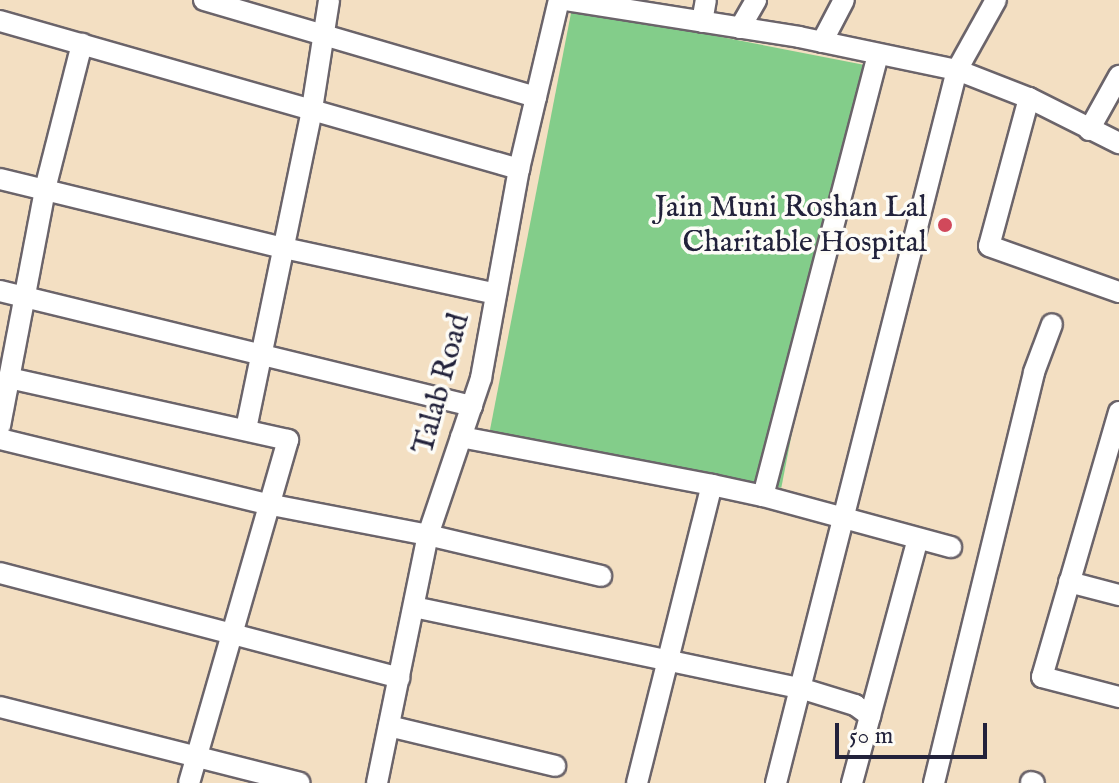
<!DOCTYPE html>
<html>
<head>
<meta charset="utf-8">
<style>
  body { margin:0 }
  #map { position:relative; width:1119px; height:783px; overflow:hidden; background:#f3dfc2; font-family:"IM FELL English",serif }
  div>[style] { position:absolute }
  .green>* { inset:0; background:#83cd8a; transform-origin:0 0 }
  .roads { filter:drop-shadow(2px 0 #6b646a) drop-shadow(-2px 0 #6b646a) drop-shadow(0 2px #6b646a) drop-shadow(0 -2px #6b646a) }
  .street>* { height:20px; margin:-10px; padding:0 10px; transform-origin:10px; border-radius:10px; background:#fff }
  .dots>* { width:22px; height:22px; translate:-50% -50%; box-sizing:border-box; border:4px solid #fdfcf7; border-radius:50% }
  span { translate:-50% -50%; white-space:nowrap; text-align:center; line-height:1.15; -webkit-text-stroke:7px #fdfcf7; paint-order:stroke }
  .poi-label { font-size:30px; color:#22223b }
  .right { translate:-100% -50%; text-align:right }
  .street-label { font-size:30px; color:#22223b }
  .scale { position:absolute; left:835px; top:723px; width:152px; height:36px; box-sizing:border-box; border:4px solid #22223b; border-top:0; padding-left:10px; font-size:24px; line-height:28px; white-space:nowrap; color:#22223b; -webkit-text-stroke:6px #fdfcf7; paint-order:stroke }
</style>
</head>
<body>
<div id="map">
  <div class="green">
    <i style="left:572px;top:8px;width:297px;height:431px;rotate:11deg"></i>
  </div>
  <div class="roads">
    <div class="street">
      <i style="left:204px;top:0;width:346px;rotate:16.3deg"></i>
      <i style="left:566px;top:0;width:236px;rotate:9deg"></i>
      <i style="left:799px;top:37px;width:161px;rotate:11.8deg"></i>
      <i style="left:957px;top:70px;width:77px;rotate:21.3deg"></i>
      <i style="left:1029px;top:98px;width:101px;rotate:26.6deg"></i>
      <i style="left:0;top:21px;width:540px;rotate:15.92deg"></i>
      <i style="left:702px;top:22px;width:22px;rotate:-80deg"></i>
      <i style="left:740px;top:28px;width:32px;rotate:-60deg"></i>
      <i style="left:822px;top:42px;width:47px;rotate:-62.4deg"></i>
      <i style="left:1029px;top:98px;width:153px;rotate:105.1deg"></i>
      <i style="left:989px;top:246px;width:138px;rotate:19.5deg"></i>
      <i style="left:1089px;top:130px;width:62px;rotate:-60.9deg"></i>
      <i style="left:0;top:179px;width:292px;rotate:13.7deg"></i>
      <i style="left:284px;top:248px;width:217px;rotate:12.2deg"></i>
      <i style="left:0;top:291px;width:486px;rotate:13.7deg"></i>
      <i style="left:9px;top:378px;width:286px;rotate:12.5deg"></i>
      <i style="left:288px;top:440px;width:357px;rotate:106.1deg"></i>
      <i style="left:1119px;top:412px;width:276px;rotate:106.2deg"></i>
      <i style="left:1042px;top:677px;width:80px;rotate:14.6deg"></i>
      <i style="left:0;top:426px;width:241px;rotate:-79.2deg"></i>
      <i style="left:45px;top:189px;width:150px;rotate:-75.7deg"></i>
      <i style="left:246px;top:429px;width:327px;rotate:-78.3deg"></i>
      <i style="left:312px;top:109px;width:110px;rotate:-81.1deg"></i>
      <i style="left:461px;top:437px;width:256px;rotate:10.8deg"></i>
      <i style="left:0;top:439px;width:275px;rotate:13.7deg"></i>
      <i style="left:267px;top:504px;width:164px;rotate:10.9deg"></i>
      <i style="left:428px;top:535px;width:178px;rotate:13.3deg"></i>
      <i style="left:763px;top:496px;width:195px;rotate:15.2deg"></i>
      <i style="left:0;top:573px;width:413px;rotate:14.7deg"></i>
      <i style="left:1069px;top:582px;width:52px;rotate:14.6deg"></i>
      <i style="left:414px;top:607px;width:394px;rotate:11.9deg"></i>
      <i style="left:800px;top:688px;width:58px;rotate:17.2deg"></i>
      <i style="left:855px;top:705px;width:19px;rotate:36deg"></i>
      <i style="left:0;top:707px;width:309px;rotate:14.2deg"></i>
      <i style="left:389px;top:726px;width:171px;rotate:13.5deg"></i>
      <i style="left:1031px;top:782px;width:3px;rotate:18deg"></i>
      <i style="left:377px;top:783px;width:253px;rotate:-78.4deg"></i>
      <i style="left:428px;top:535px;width:166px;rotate:-71.3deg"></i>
      <i style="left:481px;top:378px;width:212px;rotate:-79.7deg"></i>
      <i style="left:519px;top:169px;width:174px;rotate:-76.7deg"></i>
      <i style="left:637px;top:783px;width:307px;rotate:-75.9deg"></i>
      <i style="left:712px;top:485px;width:52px;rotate:12.2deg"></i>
      <i style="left:763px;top:496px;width:456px;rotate:-75.4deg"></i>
      <i style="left:776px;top:783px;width:736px;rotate:-75.76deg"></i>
      <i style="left:957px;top:70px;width:80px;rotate:-60.9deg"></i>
      <i style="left:852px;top:783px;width:253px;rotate:-74.9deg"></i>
      <i style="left:934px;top:783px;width:423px;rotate:-76.3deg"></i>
      <i style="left:1034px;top:372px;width:51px;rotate:-69.4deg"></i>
    </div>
  </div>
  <div class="dots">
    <i style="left:945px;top:225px;background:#d1495b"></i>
  </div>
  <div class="poi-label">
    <span class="right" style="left:927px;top:225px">Jain Muni Roshan Lal<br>Charitable Hospital</span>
  </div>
  <div class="street-label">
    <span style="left:442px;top:384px;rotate:-75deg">Talab Road</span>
  </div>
  <div class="scale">50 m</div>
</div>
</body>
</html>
